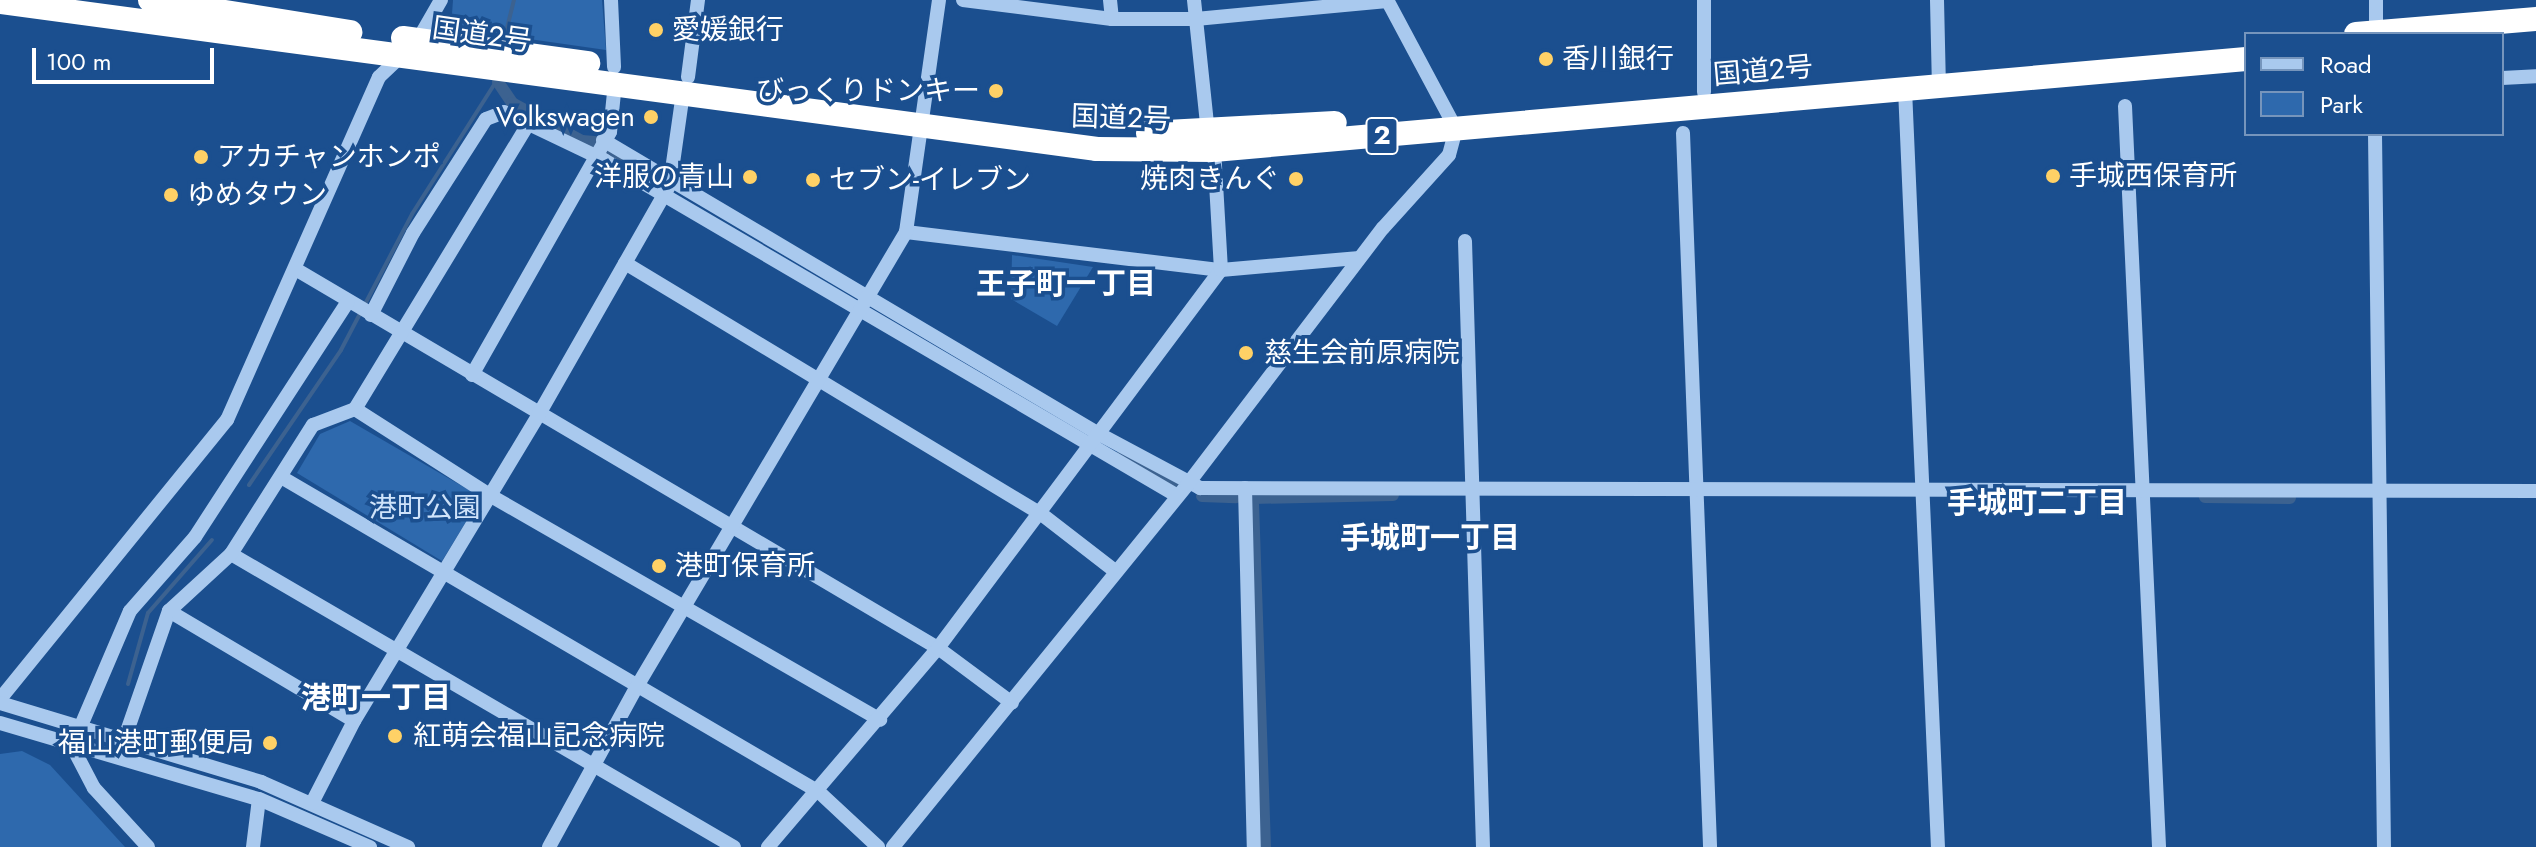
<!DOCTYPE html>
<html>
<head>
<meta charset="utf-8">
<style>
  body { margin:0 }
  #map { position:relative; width:2536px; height:847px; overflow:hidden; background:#1b4f8f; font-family:Jost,"Noto Sans JP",sans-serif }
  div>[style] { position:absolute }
  .green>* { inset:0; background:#2e69ad }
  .stream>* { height:4px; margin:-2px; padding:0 2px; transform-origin:2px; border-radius:2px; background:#3c6290 }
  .canal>* { height:12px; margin:-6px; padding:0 6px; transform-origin:6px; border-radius:6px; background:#3c6290 }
  .minor>* { height:14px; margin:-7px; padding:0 7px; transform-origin:7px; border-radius:7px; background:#a9c9ee }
  .highway>* { height:24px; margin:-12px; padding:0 12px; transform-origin:12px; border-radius:12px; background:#fff }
  .dots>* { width:22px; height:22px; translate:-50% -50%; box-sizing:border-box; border:4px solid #1b4f8f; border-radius:50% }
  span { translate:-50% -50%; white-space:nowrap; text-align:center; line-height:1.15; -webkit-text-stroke:7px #1b4f8f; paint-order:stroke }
  .shield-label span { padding:2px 6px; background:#1b4f8f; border:2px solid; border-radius:6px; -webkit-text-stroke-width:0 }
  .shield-label { font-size:26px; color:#fff; font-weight:700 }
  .poi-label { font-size:28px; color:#fff }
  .left { translate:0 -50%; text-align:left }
  .right { translate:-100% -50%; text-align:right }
  .street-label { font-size:28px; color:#fff }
  .park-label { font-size:28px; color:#cfe3fa }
  .neighbourhood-label { font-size:30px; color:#fff; font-weight:700 }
  .legend { position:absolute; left:2244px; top:32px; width:260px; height:104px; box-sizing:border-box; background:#1b4f8f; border:2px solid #7695bc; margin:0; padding:10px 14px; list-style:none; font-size:24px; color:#fff }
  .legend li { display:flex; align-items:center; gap:16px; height:40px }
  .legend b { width:40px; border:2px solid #7695bc }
  .scale { position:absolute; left:32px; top:48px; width:182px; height:36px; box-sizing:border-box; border:4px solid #fff; border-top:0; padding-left:10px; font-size:24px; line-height:28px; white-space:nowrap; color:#fff; -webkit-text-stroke:6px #1b4f8f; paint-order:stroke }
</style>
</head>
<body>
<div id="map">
  <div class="green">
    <i style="clip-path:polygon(453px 0,602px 0,606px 50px,451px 28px)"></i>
    <i style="clip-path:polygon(1012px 255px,1093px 267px,1057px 326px,1011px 299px)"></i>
    <i style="clip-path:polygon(350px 421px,481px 497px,442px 561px,297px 473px,320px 434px)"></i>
    <i style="clip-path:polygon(22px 751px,50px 765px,125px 847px,0 847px,0 754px)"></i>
  </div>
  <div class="stream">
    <i style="left:503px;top:44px;width:45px;rotate:-76deg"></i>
    <i style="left:249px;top:485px;width:163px;rotate:-55.7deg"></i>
    <i style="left:341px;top:350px;width:153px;rotate:-62.4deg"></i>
    <i style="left:412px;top:214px;width:162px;rotate:-57.6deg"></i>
    <i style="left:128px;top:684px;width:74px;rotate:-74.3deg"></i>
    <i style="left:148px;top:613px;width:97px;rotate:-48.8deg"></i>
  </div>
  <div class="canal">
    <i style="left:498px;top:82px;width:25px;rotate:56deg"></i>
    <i style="left:512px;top:103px;width:80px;rotate:28.5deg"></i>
    <i style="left:582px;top:141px;width:12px;rotate:5deg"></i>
    <i style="left:594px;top:142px;width:88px;rotate:33deg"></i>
    <i style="left:1122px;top:456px;width:60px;rotate:27.8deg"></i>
    <i style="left:1202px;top:496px;width:34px;rotate:2deg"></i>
    <i style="left:2205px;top:497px;width:85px;rotate:0.7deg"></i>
    <i style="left:1265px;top:847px;width:349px;rotate:-92deg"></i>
    <i style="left:1253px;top:498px;width:140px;rotate:-1.2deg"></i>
  </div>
  <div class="minor">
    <i style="left:611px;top:0;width:67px;rotate:87.4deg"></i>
    <i style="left:963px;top:0;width:150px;rotate:7.3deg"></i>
    <i style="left:1112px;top:19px;width:84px"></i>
    <i style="left:1196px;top:19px;width:192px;rotate:-5.4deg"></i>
    <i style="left:1110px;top:0;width:19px;rotate:84deg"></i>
    <i style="left:1194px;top:0;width:134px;rotate:84deg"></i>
    <i style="left:1704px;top:0;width:92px;rotate:90deg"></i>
    <i style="left:1937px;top:0;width:86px;rotate:88.7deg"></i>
    <i style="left:2376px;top:34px;width:34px;rotate:-90deg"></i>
    <i style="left:688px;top:77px;width:78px;rotate:-82.6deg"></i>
    <i style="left:2502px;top:78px;width:34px;rotate:-3deg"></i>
    <i style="left:1905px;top:89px;width:759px;rotate:87.51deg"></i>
    <i style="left:2125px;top:106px;width:742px;rotate:87.37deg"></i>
    <i style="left:1683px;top:133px;width:715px;rotate:87.83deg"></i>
    <i style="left:2375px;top:134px;width:713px;rotate:89.28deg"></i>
    <i style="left:603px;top:140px;width:577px;rotate:30.66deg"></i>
    <i style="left:1099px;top:434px;width:115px;rotate:28.1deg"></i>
    <i style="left:1200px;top:488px;width:1336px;rotate:0.13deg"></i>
    <i style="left:906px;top:232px;width:317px;rotate:6.9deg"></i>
    <i style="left:1221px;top:270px;width:139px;rotate:-5deg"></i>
    <i style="left:1465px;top:241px;width:606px;rotate:88.3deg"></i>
    <i style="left:625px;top:263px;width:484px;rotate:31.1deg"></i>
    <i style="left:1040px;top:513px;width:95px;rotate:37.7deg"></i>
    <i style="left:297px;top:270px;width:744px;rotate:30.53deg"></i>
    <i style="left:938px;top:648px;width:92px;rotate:36.6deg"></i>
    <i style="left:371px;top:315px;width:92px;rotate:-62.9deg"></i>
    <i style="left:413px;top:233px;width:135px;rotate:-57.4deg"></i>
    <i style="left:486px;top:119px;width:19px;rotate:-21deg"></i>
    <i style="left:504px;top:112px;width:111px;rotate:25.6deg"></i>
    <i style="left:604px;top:160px;width:663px;rotate:30.36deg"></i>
    <i style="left:472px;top:375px;width:279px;rotate:-60.4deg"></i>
    <i style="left:610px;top:132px;width:49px;rotate:-84.2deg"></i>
    <i style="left:355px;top:409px;width:161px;rotate:32.6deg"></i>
    <i style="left:491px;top:496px;width:449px;rotate:29.9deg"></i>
    <i style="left:281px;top:477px;width:623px;rotate:30.35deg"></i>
    <i style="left:819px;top:792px;width:81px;rotate:43deg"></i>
    <i style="left:1245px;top:488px;width:359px;rotate:88.6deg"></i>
    <i style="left:231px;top:554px;width:582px;rotate:30.22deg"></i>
    <i style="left:169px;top:611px;width:215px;rotate:30.7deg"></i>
    <i style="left:0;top:699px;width:360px;rotate:-50.9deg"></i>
    <i style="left:227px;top:420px;width:375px;rotate:-66.1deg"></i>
    <i style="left:379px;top:77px;width:54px;rotate:-43.5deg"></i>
    <i style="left:418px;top:40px;width:46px;rotate:-60.1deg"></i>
    <i style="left:0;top:703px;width:273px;rotate:16.8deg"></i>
    <i style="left:261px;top:782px;width:161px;rotate:23.9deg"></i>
    <i style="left:0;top:723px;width:270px;rotate:16.4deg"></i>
    <i style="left:259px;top:799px;width:121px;rotate:23.4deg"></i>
    <i style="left:80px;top:728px;width:127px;rotate:-66.9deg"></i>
    <i style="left:130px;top:611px;width:98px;rotate:-48.7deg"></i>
    <i style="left:195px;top:537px;width:281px;rotate:-57deg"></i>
    <i style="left:124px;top:740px;width:137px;rotate:-70.8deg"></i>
    <i style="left:169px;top:611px;width:84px;rotate:-42.6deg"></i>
    <i style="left:231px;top:554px;width:153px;rotate:-57.6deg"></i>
    <i style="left:313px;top:425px;width:45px;rotate:-20.9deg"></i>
    <i style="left:355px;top:409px;width:333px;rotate:-58.7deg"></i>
    <i style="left:72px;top:746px;width:47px;rotate:62.4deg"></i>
    <i style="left:94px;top:788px;width:80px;rotate:47.5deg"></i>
    <i style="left:312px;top:803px;width:92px;rotate:-62.9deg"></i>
    <i style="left:354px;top:721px;width:358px;rotate:-58.9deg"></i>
    <i style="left:539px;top:414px;width:265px;rotate:-60.3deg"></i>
    <i style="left:670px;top:184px;width:92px;rotate:-81.9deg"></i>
    <i style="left:253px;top:847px;width:48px;rotate:-82.9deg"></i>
    <i style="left:549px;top:847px;width:181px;rotate:-61.3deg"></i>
    <i style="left:636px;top:688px;width:530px;rotate:-59.37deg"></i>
    <i style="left:906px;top:232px;width:234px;rotate:-81.9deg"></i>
    <i style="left:768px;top:847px;width:262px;rotate:-49.5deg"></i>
    <i style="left:938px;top:648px;width:472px;rotate:-53.2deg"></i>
    <i style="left:1221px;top:270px;width:120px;rotate:-93.3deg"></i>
    <i style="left:893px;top:847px;width:466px;rotate:-50.9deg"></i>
    <i style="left:1187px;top:485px;width:323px;rotate:-52.7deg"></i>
    <i style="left:1383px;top:228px;width:98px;rotate:-47.9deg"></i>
    <i style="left:1449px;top:155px;width:27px;rotate:-75deg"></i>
    <i style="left:1456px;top:129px;width:146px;rotate:-118.1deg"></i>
  </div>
  <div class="highway">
    <i style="left:150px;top:0;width:203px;rotate:9.1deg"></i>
    <i style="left:0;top:2px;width:1107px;rotate:7.63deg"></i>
    <i style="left:1097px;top:149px;width:117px;rotate:0.5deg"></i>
    <i style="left:1214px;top:150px;width:1036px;rotate:-5.04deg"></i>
    <i style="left:2356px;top:34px;width:181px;rotate:-4.8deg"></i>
    <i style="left:403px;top:38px;width:187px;rotate:7.7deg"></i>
    <i style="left:1148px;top:133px;width:187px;rotate:-3.1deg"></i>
  </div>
  <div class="dots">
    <i style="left:656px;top:30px;background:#ffd166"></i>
    <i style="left:1546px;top:59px;background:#ffd166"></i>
    <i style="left:996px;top:91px;background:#ffd166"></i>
    <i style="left:651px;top:117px;background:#ffd166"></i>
    <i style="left:201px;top:157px;background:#ffd166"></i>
    <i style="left:2053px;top:176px;background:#ffd166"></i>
    <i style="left:750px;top:177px;background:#ffd166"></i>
    <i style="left:1296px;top:179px;background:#ffd166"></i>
    <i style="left:813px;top:180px;background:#ffd166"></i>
    <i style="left:171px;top:195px;background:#ffd166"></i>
    <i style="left:1246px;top:353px;background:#ffd166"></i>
    <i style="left:659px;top:566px;background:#ffd166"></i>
    <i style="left:395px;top:736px;background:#ffd166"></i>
    <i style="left:270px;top:743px;background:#ffd166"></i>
  </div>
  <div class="shield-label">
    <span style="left:1382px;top:136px">2</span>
  </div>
  <div class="poi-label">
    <span class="left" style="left:672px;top:30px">愛媛銀行</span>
    <span class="left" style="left:1562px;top:59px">香川銀行</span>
    <span class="right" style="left:980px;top:91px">びっくりドンキー</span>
    <span class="right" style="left:635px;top:117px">Volkswagen</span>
    <span class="left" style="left:217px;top:157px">アカチャンホンポ</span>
    <span class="left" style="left:2069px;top:176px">手城西保育所</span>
    <span class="right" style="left:734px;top:177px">洋服の青山</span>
    <span class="right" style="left:1280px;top:179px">焼肉きんぐ</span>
    <span class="left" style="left:829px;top:180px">セブン-イレブン</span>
    <span class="left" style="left:187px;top:195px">ゆめタウン</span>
    <span class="left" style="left:1264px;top:353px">慈生会前原病院</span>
    <span class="left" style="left:675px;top:566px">港町保育所</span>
    <span class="left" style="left:413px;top:736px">紅萌会福山記念病院</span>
    <span class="right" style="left:254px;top:743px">福山港町郵便局</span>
  </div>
  <div class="street-label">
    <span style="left:482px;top:35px;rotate:8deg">国道2号</span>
    <span style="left:1763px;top:71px;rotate:-5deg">国道2号</span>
    <span style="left:1121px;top:118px;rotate:2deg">国道2号</span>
  </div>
  <div class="park-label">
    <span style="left:425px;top:508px">港町公園</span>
  </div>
  <div class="neighbourhood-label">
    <span style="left:1066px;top:284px">王子町一丁目</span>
    <span style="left:2037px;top:503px">手城町二丁目</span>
    <span style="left:1430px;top:538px">手城町一丁目</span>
    <span style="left:376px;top:698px">港町一丁目</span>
  </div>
  <ul class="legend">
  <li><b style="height:10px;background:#a9c9ee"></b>Road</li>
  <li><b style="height:22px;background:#2e69ad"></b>Park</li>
  </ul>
  <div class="scale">100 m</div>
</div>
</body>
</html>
